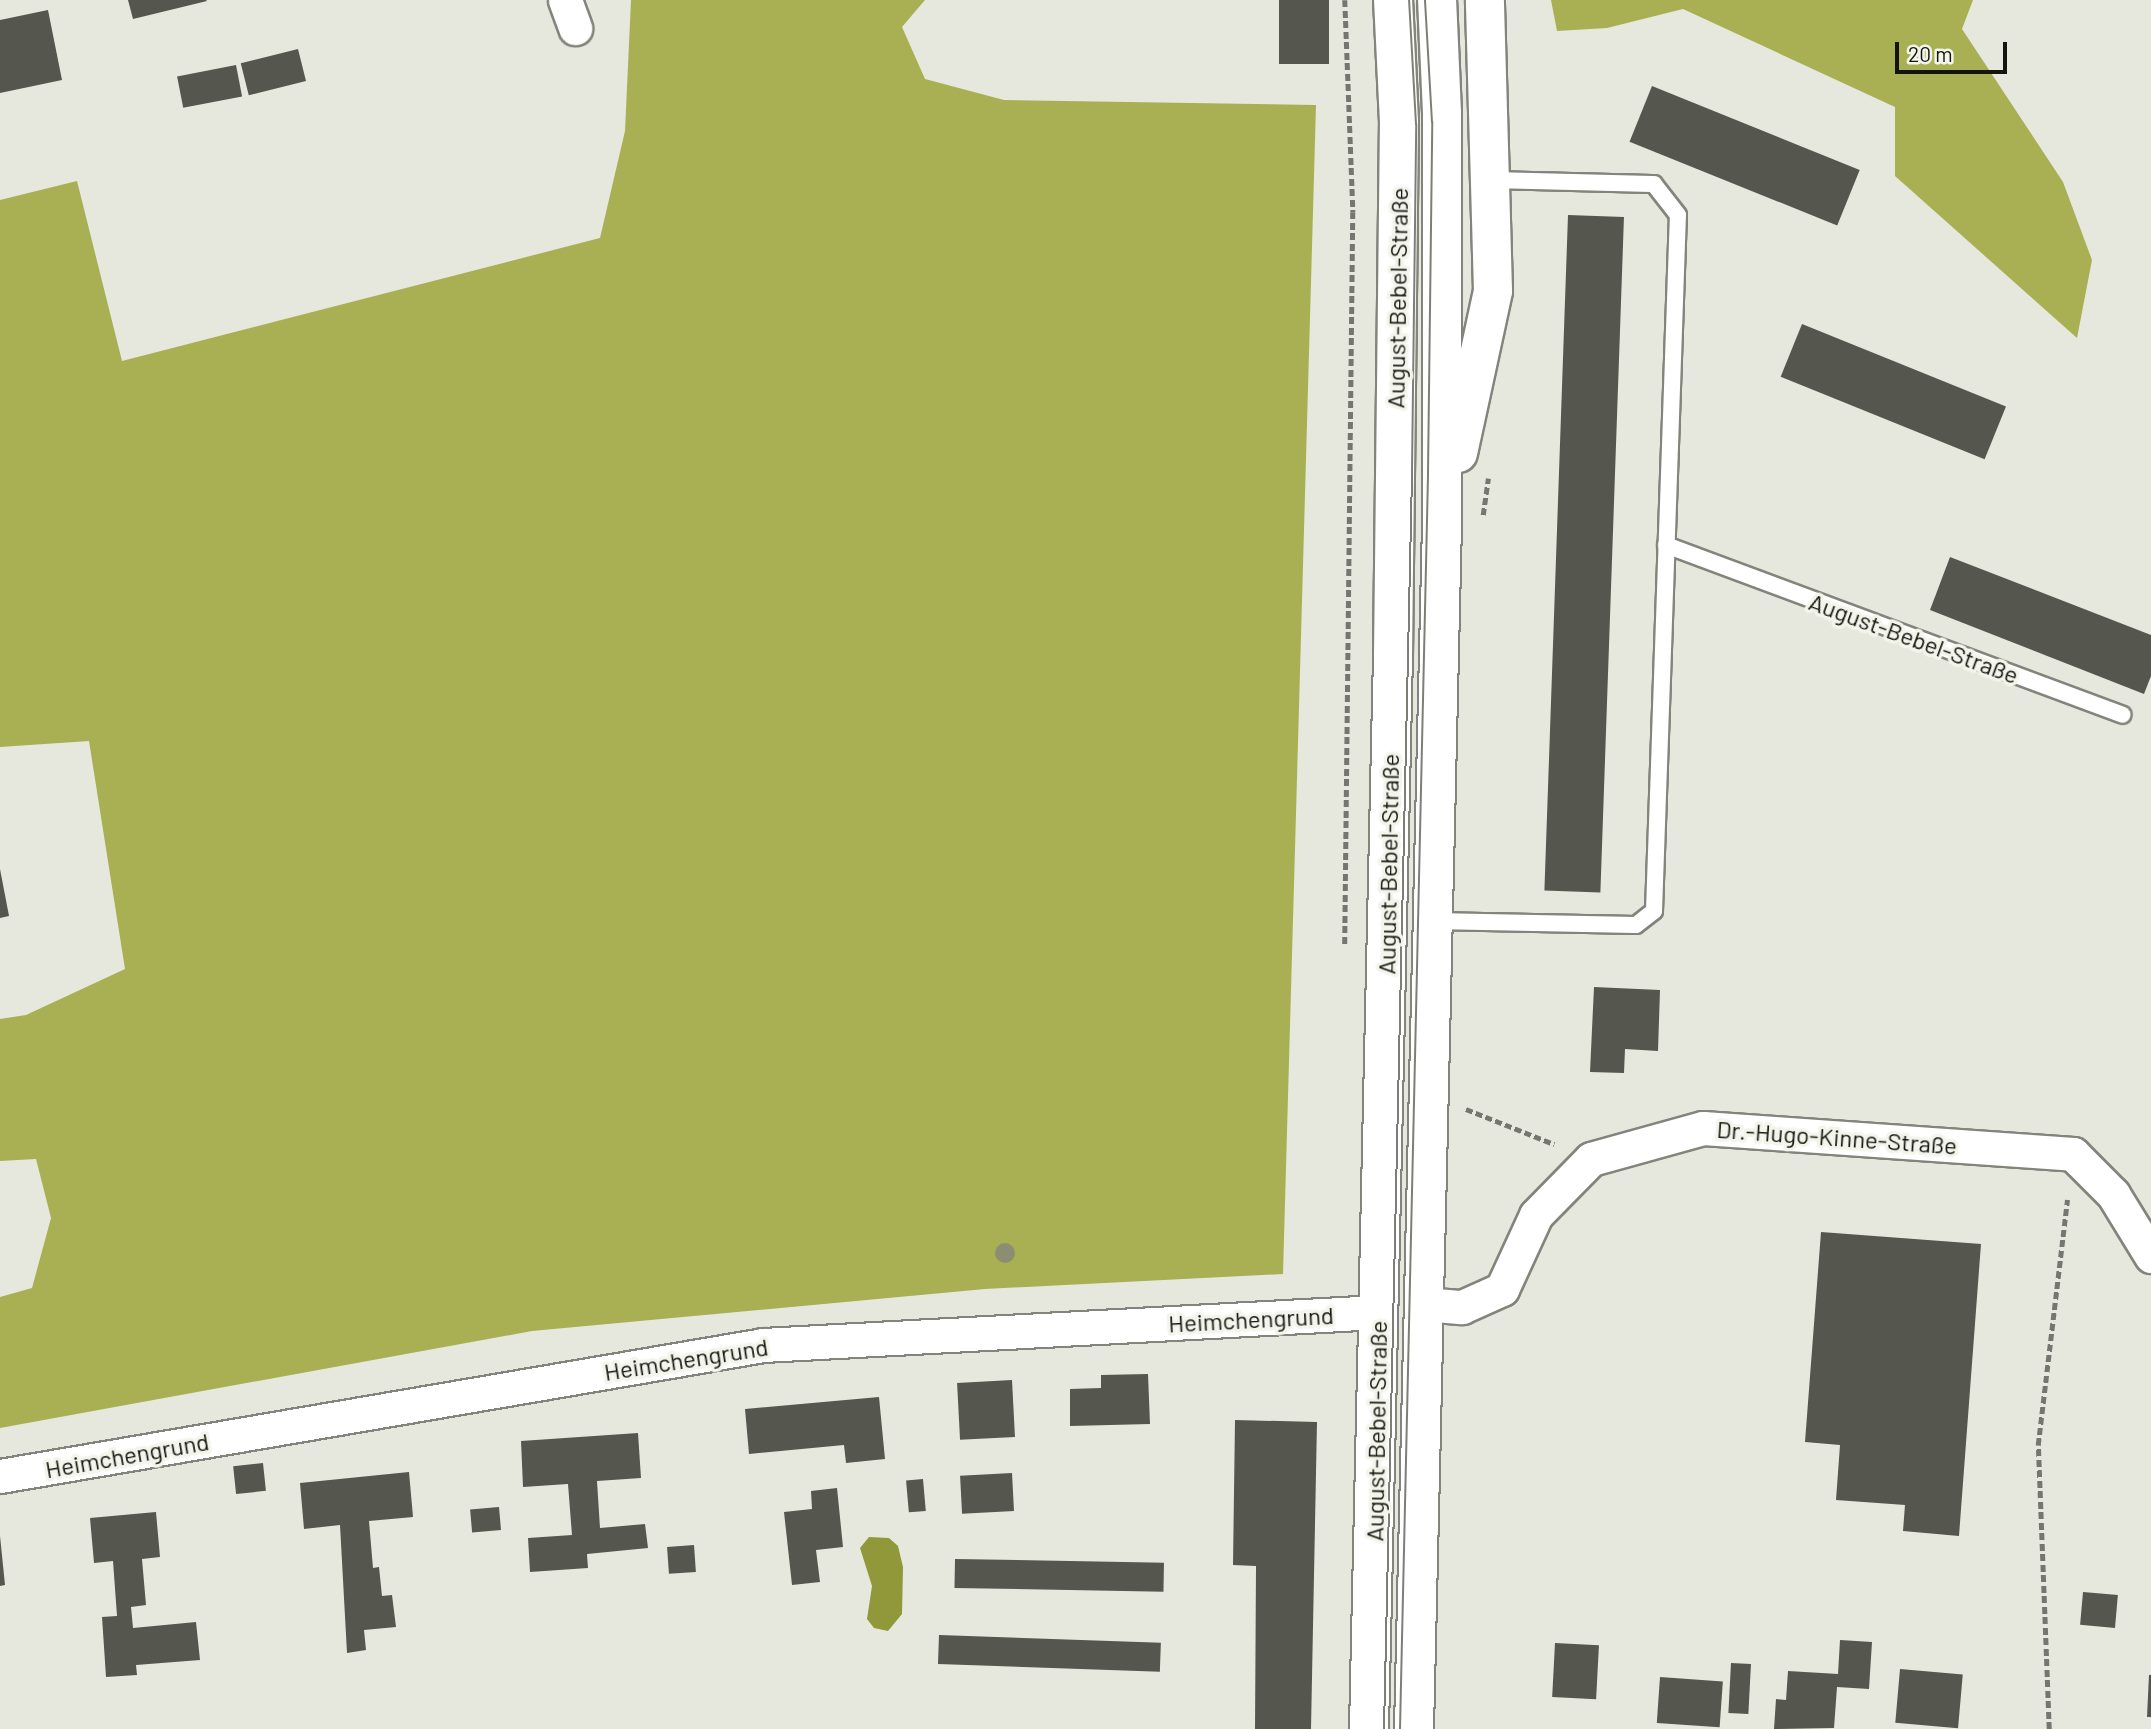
<!DOCTYPE html>
<html>
<head>
<meta charset="utf-8">
<style>
  body { margin:0 }
  #map { position:relative; width:2151px; height:1729px; overflow:hidden; background:#e6e8dd; font-family:Barlow,sans-serif }
  div>[style] { position:absolute }
  .forest>* { inset:0; background:#a8b053 }
  .water>* { inset:0; background:#909839 }
  .building>* { inset:0; background:#55564e; transform-origin:0 0 }
  .path>* { height:4.5px; margin-top:-2.25px; transform-origin:0; background:repeating-linear-gradient(90deg,#75766f 0 7px,transparent 0 10.5px) }
  .roads { filter:drop-shadow(2px 0 #83847b) drop-shadow(-2px 0 #83847b) drop-shadow(0 2px #83847b) drop-shadow(0 -2px #83847b) }
  .lane>* { height:16px; margin:-8px; padding:0 8px; transform-origin:8px; border-radius:8px; background:#fff }
  .street>* { height:33px; margin:-16.5px; padding:0 16.5px; transform-origin:16.5px; border-radius:16.5px; background:#fff }
  .secondary>* { height:38px; margin:-19px; padding:0 19px; transform-origin:19px; border-radius:19px; background:#fff }
  .tram>* { height:2px; margin:-1px; padding:0 1px; transform-origin:1px; border-radius:1px; background:#7d7f77 }
  .trees>* { width:20px; height:20px; margin:-10px; border-radius:50%; background:#8b8e73 }
  span { translate:-50% -50%; white-space:nowrap; text-align:center; line-height:1.15; -webkit-text-stroke:7px #f3f5eb; paint-order:stroke }
  .street-label { font-size:24px; color:#141511 }
  .scale { position:absolute; left:1895px; top:42px; width:112px; height:32px; box-sizing:border-box; border:4px solid #141511; border-top:0; padding-left:9px; font-size:21px; line-height:24px; white-space:nowrap; color:#141511; -webkit-text-stroke:5px #f3f5eb; paint-order:stroke }
</style>
</head>
<body>
<div id="map">
  <div class="forest">
    <i style="clip-path:polygon(631px 0,925px 0,902px 27px,925px 79px,1004px 100px,1316px 105px,1283px 1274px,985px 1289px,532px 1331px,0 1428px,0 1297px,32px 1288px,51px 1218px,36px 1159px,0 1161px,0 1019px,26px 1015px,125px 969px,89px 741px,0 747px,0 200px,77px 181px,122px 361px,600px 238px,625px 131px)"></i>
    <i style="clip-path:polygon(1551px 0,1973px 0,1962px 29px,2063px 182px,2092px 260px,2077px 338px,1895px 176px,1895px 107px,1683px 9px,1607px 28px,1557px 31px)"></i>
  </div>
  <div class="water">
    <i style="clip-path:polygon(869px 1537px,889px 1538px,898px 1546px,903px 1567px,902px 1614px,888px 1631px,874px 1628px,867px 1619px,872px 1586px,860px 1548px)"></i>
  </div>
  <div class="building">
    <i style="clip-path:polygon(128px 0,206px 0,207px 1px,133px 19px)"></i>
    <i style="left:1279px;top:0;width:50px;height:64px"></i>
    <i style="clip-path:polygon(48px 10px,62px 80px,0 93px,0 20px)"></i>
    <i style="left:298px;top:49px;width:33px;height:59px;rotate:76deg"></i>
    <i style="left:236px;top:65px;width:32px;height:60px;rotate:79deg"></i>
    <i style="left:1652px;top:86px;width:224px;height:60px;rotate:22deg"></i>
    <i style="left:1568px;top:215px;width:56px;height:676px;rotate:2deg"></i>
    <i style="left:1802px;top:324px;width:220px;height:57px;rotate:22deg"></i>
    <i style="clip-path:polygon(1950px 557px,2151px 635px,2151px 676px,2144px 694px,1930px 610px)"></i>
    <i style="clip-path:polygon(0 869px,9px 916px,0 918px)"></i>
    <i style="clip-path:polygon(1594px 987px,1660px 990px,1658px 1051px,1625px 1049px,1624px 1073px,1590px 1072px)"></i>
    <i style="clip-path:polygon(1821px 1232px,1981px 1244px,1959px 1536px,1903px 1531px,1905px 1505px,1836px 1500px,1840px 1445px,1805px 1442px)"></i>
    <i style="clip-path:polygon(1148px 1374px,1150px 1424px,1070px 1426px,1070px 1389px,1101px 1388px,1101px 1375px)"></i>
    <i style="left:1012px;top:1380px;width:57px;height:55px;rotate:87deg"></i>
    <i style="clip-path:polygon(879px 1397px,885px 1459px,846px 1463px,844px 1445px,749px 1454px,745px 1409px)"></i>
    <i style="clip-path:polygon(1235px 1420px,1317px 1422px,1311px 1729px,1255px 1729px,1256px 1566px,1233px 1565px)"></i>
    <i style="clip-path:polygon(638px 1433px,641px 1478px,597px 1481px,600px 1528px,645px 1524px,648px 1548px,587px 1554px,588px 1568px,530px 1572px,528px 1538px,572px 1535px,568px 1484px,523px 1487px,521px 1441px)"></i>
    <i style="left:263px;top:1463px;width:28px;height:30px;rotate:84deg"></i>
    <i style="clip-path:polygon(409px 1472px,413px 1517px,369px 1521px,373px 1568px,379px 1567px,382px 1596px,392px 1595px,396px 1627px,364px 1630px,366px 1650px,347px 1653px,340px 1525px,304px 1529px,300px 1483px)"></i>
    <i style="left:1012px;top:1473px;width:38px;height:52px;rotate:87deg"></i>
    <i style="left:923px;top:1479px;width:32px;height:17px;rotate:85deg"></i>
    <i style="clip-path:polygon(837px 1488px,843px 1547px,816px 1550px,820px 1582px,792px 1585px,784px 1512px,812px 1509px,811px 1491px)"></i>
    <i style="left:499px;top:1507px;width:23px;height:29px;rotate:85deg"></i>
    <i style="clip-path:polygon(156px 1512px,160px 1557px,142px 1559px,146px 1605px,131px 1607px,133px 1628px,196px 1622px,200px 1660px,136px 1665px,137px 1675px,106px 1677px,102px 1617px,117px 1616px,113px 1561px,94px 1563px,90px 1518px)"></i>
    <i style="clip-path:polygon(0 1536px,5px 1585px,0 1586px)"></i>
    <i style="left:694px;top:1545px;width:27px;height:27px;rotate:86deg"></i>
    <i style="left:955px;top:1559px;width:209px;height:29px;rotate:1deg"></i>
    <i style="left:2083px;top:1592px;width:35px;height:33px;rotate:5deg"></i>
    <i style="left:939px;top:1635px;width:222px;height:29px;rotate:2deg"></i>
    <i style="clip-path:polygon(1840px 1640px,1872px 1642px,1869px 1689px,1837px 1687px,1834px 1728px,1774px 1729px,1776px 1699px,1786px 1700px,1788px 1671px,1838px 1674px)"></i>
    <i style="left:1555px;top:1643px;width:44px;height:54px;rotate:3deg"></i>
    <i style="left:1731px;top:1663px;width:20px;height:50px;rotate:3deg"></i>
    <i style="left:1900px;top:1669px;width:63px;height:54px;rotate:5deg"></i>
    <i style="clip-path:polygon(2149px 1675px,2151px 1675px,2151px 1717px,2147px 1717px)"></i>
    <i style="left:1660px;top:1677px;width:63px;height:46px;rotate:4deg"></i>
  </div>
  <div class="path">
    <i style="left:1345px;top:0;width:212px;rotate:87.8deg"></i>
    <i style="left:1353px;top:212px;width:732px;rotate:90.63deg"></i>
    <i style="left:1483px;top:515px;width:37px;rotate:-82deg"></i>
    <i style="left:1466px;top:1109px;width:95px;rotate:21.7deg"></i>
    <i style="left:2049px;top:1729px;width:284px;rotate:-92.2deg"></i>
    <i style="left:2038px;top:1445px;width:247px;rotate:-83.2deg"></i>
  </div>
  <div class="roads">
    <div class="lane">
      <i style="left:1666px;top:545px;width:487px;rotate:20.4deg"></i>
      <i style="left:1433px;top:921px;width:203px;rotate:1.1deg"></i>
      <i style="left:1636px;top:925px;width:23px;rotate:-38deg"></i>
      <i style="left:1654px;top:911px;width:696px;rotate:-88.03deg"></i>
      <i style="left:1678px;top:215px;width:39px;rotate:-128deg"></i>
      <i style="left:1654px;top:184px;width:164px;rotate:-178.6deg"></i>
    </div>
    <div class="street">
      <i style="left:565px;top:0;width:30px;rotate:70deg"></i>
      <i style="left:1424px;top:1304px;width:38px;rotate:5deg"></i>
      <i style="left:1462px;top:1307px;width:44px;rotate:-24.2deg"></i>
      <i style="left:1502px;top:1289px;width:81px;rotate:-65.3deg"></i>
      <i style="left:1536px;top:1215px;width:78px;rotate:-45.5deg"></i>
      <i style="left:1591px;top:1159px;width:116px;rotate:-15.5deg"></i>
      <i style="left:1703px;top:1128px;width:371px;rotate:4deg"></i>
      <i style="left:2073px;top:1154px;width:57px;rotate:45deg"></i>
      <i style="left:2113px;top:1194px;width:73px;rotate:58.5deg"></i>
      <i style="left:0;top:1476px;width:774px;rotate:-9.74deg"></i>
      <i style="left:763px;top:1345px;width:617px;rotate:-3.07deg"></i>
    </div>
    <div class="secondary">
      <i style="left:1458px;top:453px;width:166px;rotate:-77.8deg"></i>
      <i style="left:1493px;top:291px;width:291px;rotate:-91.6deg"></i>
      <i style="left:1369px;top:1729px;width:1073px;rotate:-88.72deg"></i>
      <i style="left:1393px;top:656px;width:534px;rotate:-89.36deg"></i>
      <i style="left:1399px;top:122px;width:122px;rotate:-92.8deg"></i>
      <i style="left:1414px;top:1729px;width:1202px;rotate:-88.67deg"></i>
      <i style="left:1442px;top:527px;width:414px;rotate:-90deg"></i>
      <i style="left:1442px;top:113px;width:113px;rotate:-92.5deg"></i>
    </div>
  </div>
  <div class="tram">
    <i style="left:1384px;top:1729px;width:1258px;rotate:-88.72deg"></i>
    <i style="left:1412px;top:471px;width:347px;rotate:-89.3deg"></i>
    <i style="left:1416px;top:124px;width:124px;rotate:-93.2deg"></i>
    <i style="left:1400px;top:1729px;width:1256px;rotate:-88.72deg"></i>
    <i style="left:1428px;top:473px;width:351px;rotate:-89.3deg"></i>
    <i style="left:1432px;top:122px;width:122px;rotate:-93.3deg"></i>
  </div>
  <div class="trees">
    <i style="left:1005px;top:1253px"></i>
  </div>
  <div class="street-label">
    <span style="left:1397px;top:298px;rotate:-89deg">August-Bebel-Straße</span>
    <span style="left:1914px;top:638px;rotate:20deg">August-Bebel-Straße</span>
    <span style="left:1388px;top:864px;rotate:-89deg">August-Bebel-Straße</span>
    <span style="left:1837px;top:1137px;rotate:4deg">Dr.-Hugo-Kinne-Straße</span>
    <span style="left:1251px;top:1319px;rotate:-3deg">Heimchengrund</span>
    <span style="left:686px;top:1359px;rotate:-9deg">Heimchengrund</span>
    <span style="left:1376px;top:1431px;rotate:-89deg">August-Bebel-Straße</span>
    <span style="left:127px;top:1455px;rotate:-10deg">Heimchengrund</span>
  </div>
  <div class="scale">20 m</div>
</div>
</body>
</html>
